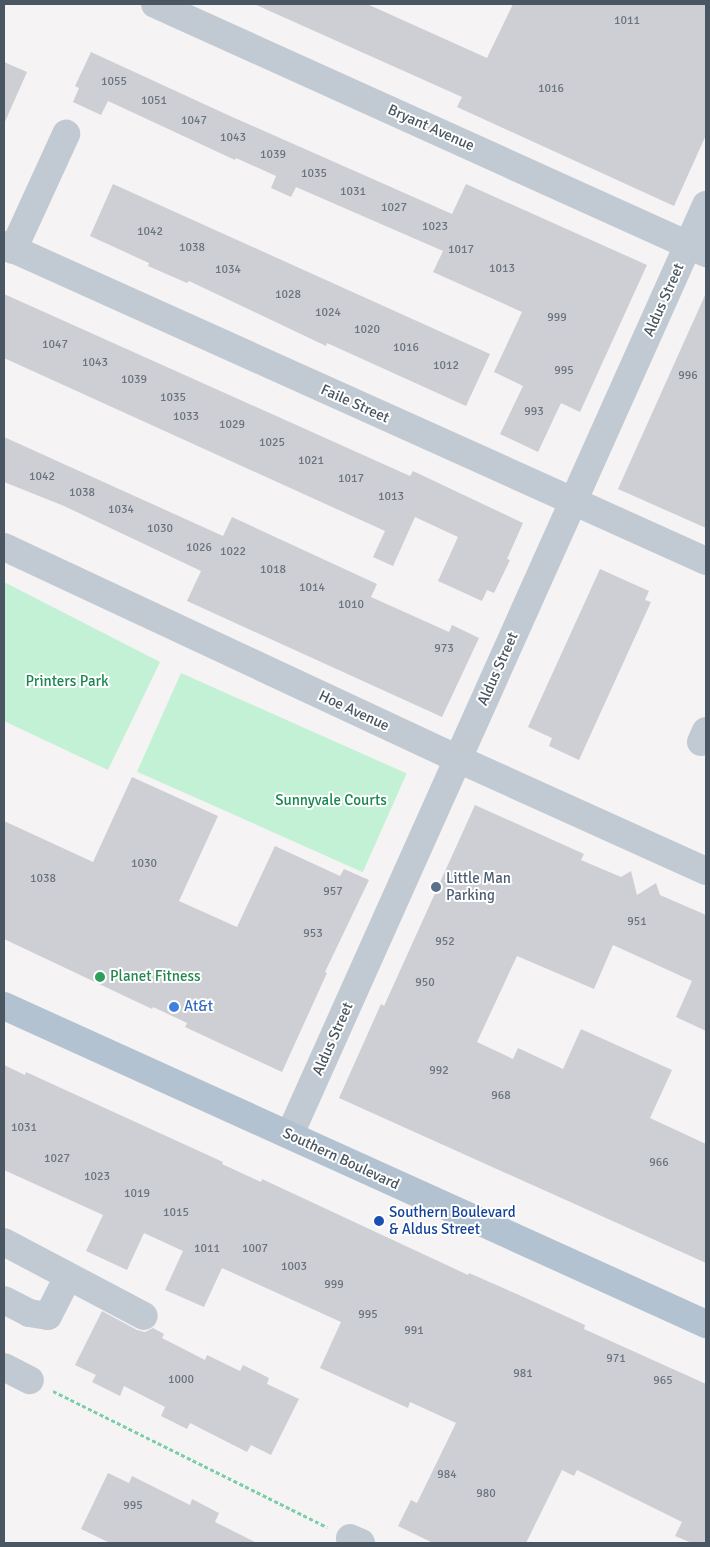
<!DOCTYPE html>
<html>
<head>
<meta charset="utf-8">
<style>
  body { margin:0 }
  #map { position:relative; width:710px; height:1547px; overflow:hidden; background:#f5f3f3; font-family:Signika,sans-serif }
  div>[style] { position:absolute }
  .green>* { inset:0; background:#c3f1d5; transform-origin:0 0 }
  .building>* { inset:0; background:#cdcfd5 }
  .path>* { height:3px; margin-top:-1.5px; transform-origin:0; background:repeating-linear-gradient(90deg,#7ad0a6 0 4px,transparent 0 6.5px) }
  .minor>* { height:28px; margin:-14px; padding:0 14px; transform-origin:14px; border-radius:14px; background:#c1cad2 }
  .major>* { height:28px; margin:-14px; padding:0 14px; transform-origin:14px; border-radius:14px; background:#b3c2d1 }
  .dots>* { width:14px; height:14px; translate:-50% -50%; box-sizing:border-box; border:2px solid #fff; border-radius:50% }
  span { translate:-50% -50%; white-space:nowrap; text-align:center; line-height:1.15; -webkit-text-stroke:4px #fff; paint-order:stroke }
  .number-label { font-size:12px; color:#6b747e }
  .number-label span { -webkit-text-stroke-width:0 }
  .street-label { font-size:15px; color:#4a5661 }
  .park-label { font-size:15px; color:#17864f }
  .service-label { font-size:15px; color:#4e5e75 }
  .left { translate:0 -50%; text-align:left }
  .leisure-label { font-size:15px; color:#27864d }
  .shop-label { font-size:15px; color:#366cbe }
  .transit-label { font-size:15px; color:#164399 }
  .frame { position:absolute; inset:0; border:5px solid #4a5661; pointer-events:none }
</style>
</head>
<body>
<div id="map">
  <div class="green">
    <i style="clip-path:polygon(4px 582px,160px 662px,108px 770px,4px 721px)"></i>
    <i style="left:181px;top:673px;width:247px;height:108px;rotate:24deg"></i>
  </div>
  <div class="building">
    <i style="clip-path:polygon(254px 4px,367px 4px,487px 58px,513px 4px,706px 4px,706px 135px,674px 206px,457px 107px,462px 97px)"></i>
    <i style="clip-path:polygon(91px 52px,230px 116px,452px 214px,466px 184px,647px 265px,580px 412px,561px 403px,538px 452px,500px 434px,523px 386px,494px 372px,522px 312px,433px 272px,443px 251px,296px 187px,291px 197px,271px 188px,276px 176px,236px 158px,235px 160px,108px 101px,101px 115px,73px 102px,79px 88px,75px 86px)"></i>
    <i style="clip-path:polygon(4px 62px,27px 72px,4px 124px)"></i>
    <i style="clip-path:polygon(113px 184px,490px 354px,466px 406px,327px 343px,326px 346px,189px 281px,187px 283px,148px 266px,149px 263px,90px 236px)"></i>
    <i style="clip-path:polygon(706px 293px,706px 528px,618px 489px)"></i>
    <i style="clip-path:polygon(4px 294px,410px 476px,413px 471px,523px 523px,507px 559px,510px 560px,494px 593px,487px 590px,482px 601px,438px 581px,458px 537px,415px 517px,393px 566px,373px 557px,385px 531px,4px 358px)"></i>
    <i style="clip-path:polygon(4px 437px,223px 536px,232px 517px,377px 584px,371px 597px,449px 632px,452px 625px,479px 638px,442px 717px,187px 601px,201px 571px,64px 506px,4px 482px)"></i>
    <i style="clip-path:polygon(600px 569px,649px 591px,645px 600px,651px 602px,579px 760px,549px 746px,552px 738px,528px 727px)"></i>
    <i style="clip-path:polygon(132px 777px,218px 816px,179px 901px,237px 927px,275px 846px,340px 876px,344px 869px,369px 880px,325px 972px,327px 973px,282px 1072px,185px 1027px,187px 1023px,153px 1007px,152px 1009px,4px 939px,4px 821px,93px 862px)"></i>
    <i style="clip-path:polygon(475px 805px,584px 854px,581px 860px,621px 877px,631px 871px,637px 895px,656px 883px,660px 895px,706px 915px,706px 1031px,676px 1017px,692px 981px,613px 945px,594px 989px,517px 956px,477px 1042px,513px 1059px,518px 1048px,563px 1069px,581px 1029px,672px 1070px,650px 1118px,706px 1144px,706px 1263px,339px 1098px,381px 1004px,384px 1006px)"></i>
    <i style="clip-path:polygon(4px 1065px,25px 1075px,26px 1072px,223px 1162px,222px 1164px,261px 1182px,262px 1179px,468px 1275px,469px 1273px,519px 1295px,585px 1325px,584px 1329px,706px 1384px,706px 1543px,692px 1543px,675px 1536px,682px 1522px,577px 1470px,574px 1476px,562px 1470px,526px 1543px,433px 1543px,398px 1526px,411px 1500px,417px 1503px,456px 1423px,410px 1402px,408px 1408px,320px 1368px,341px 1322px,222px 1268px,204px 1307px,165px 1290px,183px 1251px,144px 1233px,127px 1270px,86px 1251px,103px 1215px,4px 1170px)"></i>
    <i style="clip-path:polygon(102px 1311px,137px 1330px,145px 1332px,153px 1328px,164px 1334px,162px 1338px,205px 1360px,207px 1355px,240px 1371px,243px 1365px,269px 1378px,267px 1384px,299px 1399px,271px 1455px,251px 1445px,247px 1452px,190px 1423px,187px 1429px,161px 1416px,165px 1407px,124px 1386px,120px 1396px,92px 1382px,96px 1375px,75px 1365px)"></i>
    <i style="clip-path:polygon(108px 1473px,129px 1483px,132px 1476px,190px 1505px,192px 1499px,219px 1513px,215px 1522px,257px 1543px,110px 1543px,81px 1529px)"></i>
  </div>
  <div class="path">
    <i style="left:53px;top:1391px;width:306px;rotate:26.4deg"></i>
  </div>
  <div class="minor">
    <i style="left:155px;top:4px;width:605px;rotate:24.32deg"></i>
    <i style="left:4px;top:245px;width:770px;rotate:24.23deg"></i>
    <i style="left:13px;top:250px;width:128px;rotate:-65.4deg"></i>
    <i style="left:4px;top:547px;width:501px;rotate:25.03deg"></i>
    <i style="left:458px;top:759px;width:272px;rotate:24.3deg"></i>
    <i style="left:701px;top:742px;width:12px;rotate:-66deg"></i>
    <i style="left:290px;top:1134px;width:1018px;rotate:-65.88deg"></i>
    <i style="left:4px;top:1242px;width:158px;rotate:27.9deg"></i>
    <i style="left:4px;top:1300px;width:28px;rotate:27deg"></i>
    <i style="left:29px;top:1313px;width:19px;rotate:9deg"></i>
    <i style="left:48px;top:1316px;width:38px;rotate:-63deg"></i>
    <i style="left:65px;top:1282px;width:6px;rotate:-99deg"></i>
    <i style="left:4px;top:1367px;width:29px;rotate:27deg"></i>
    <i style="left:350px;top:1538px;width:12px;rotate:24deg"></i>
  </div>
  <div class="major">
    <i style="left:4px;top:1006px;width:771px;rotate:24.37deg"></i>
  </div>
  <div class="dots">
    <i style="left:436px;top:887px;background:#5c6f8a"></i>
    <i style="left:100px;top:977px;background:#2e9e5b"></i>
    <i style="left:174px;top:1007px;background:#3f7fe0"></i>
    <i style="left:379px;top:1221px;background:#1a4fb4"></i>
  </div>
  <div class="number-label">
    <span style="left:627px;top:21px">1011</span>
    <span style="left:114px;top:82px">1055</span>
    <span style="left:551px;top:89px">1016</span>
    <span style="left:154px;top:101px">1051</span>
    <span style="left:194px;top:121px">1047</span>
    <span style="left:233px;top:138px">1043</span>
    <span style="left:273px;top:155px">1039</span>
    <span style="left:314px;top:174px">1035</span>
    <span style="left:353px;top:192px">1031</span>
    <span style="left:394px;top:208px">1027</span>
    <span style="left:435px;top:227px">1023</span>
    <span style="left:150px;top:232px">1042</span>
    <span style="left:192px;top:248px">1038</span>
    <span style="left:461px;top:250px">1017</span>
    <span style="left:502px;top:269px">1013</span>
    <span style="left:228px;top:270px">1034</span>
    <span style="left:288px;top:295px">1028</span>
    <span style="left:328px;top:313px">1024</span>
    <span style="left:557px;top:318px">999</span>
    <span style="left:367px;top:330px">1020</span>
    <span style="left:55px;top:345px">1047</span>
    <span style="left:406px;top:348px">1016</span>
    <span style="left:95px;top:363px">1043</span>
    <span style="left:446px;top:366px">1012</span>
    <span style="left:564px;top:371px">995</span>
    <span style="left:688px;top:376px">996</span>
    <span style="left:134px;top:380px">1039</span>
    <span style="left:173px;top:398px">1035</span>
    <span style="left:534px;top:412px">993</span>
    <span style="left:186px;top:417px">1033</span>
    <span style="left:232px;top:425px">1029</span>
    <span style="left:272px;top:443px">1025</span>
    <span style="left:311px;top:461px">1021</span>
    <span style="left:42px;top:477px">1042</span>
    <span style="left:351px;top:479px">1017</span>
    <span style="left:82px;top:493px">1038</span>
    <span style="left:391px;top:497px">1013</span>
    <span style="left:121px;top:510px">1034</span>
    <span style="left:160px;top:529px">1030</span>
    <span style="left:199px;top:548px">1026</span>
    <span style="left:233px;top:552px">1022</span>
    <span style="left:273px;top:570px">1018</span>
    <span style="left:312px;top:588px">1014</span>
    <span style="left:351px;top:605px">1010</span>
    <span style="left:444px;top:649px">973</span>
    <span style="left:144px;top:864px">1030</span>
    <span style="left:43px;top:879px">1038</span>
    <span style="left:333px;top:892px">957</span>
    <span style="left:637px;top:922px">951</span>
    <span style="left:313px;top:934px">953</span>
    <span style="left:445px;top:942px">952</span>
    <span style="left:425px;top:983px">950</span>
    <span style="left:439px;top:1071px">992</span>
    <span style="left:501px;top:1096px">968</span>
    <span style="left:24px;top:1128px">1031</span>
    <span style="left:57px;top:1159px">1027</span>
    <span style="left:659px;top:1163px">966</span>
    <span style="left:97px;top:1177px">1023</span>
    <span style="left:137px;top:1194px">1019</span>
    <span style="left:176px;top:1213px">1015</span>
    <span style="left:207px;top:1249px">1011</span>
    <span style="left:255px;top:1249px">1007</span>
    <span style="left:294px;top:1267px">1003</span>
    <span style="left:334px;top:1285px">999</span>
    <span style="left:368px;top:1315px">995</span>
    <span style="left:414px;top:1331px">991</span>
    <span style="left:616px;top:1359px">971</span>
    <span style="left:523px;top:1374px">981</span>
    <span style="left:181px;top:1380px">1000</span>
    <span style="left:663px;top:1381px">965</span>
    <span style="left:447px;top:1475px">984</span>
    <span style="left:486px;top:1494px">980</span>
    <span style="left:133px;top:1506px">995</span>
  </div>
  <div class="street-label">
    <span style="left:431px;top:128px;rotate:24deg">Bryant Avenue</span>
    <span style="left:664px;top:300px;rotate:-66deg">Aldus Street</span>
    <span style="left:355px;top:404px;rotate:24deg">Faile Street</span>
    <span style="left:498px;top:669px;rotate:-66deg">Aldus Street</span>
    <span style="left:354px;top:711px;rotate:25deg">Hoe Avenue</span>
    <span style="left:333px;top:1039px;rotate:-66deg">Aldus Street</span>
    <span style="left:341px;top:1159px;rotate:25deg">Southern Boulevard</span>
  </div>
  <div class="park-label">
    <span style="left:67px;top:682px">Printers Park</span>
    <span style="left:331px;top:801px">Sunnyvale Courts</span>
  </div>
  <div class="service-label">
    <span class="left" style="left:446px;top:887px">Little Man<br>Parking</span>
  </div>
  <div class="leisure-label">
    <span class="left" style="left:110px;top:977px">Planet Fitness</span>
  </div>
  <div class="shop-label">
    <span class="left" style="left:184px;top:1007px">At&amp;t</span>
  </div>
  <div class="transit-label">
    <span class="left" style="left:389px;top:1221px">Southern Boulevard<br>&amp; Aldus Street</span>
  </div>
  <div class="frame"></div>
</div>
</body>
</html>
